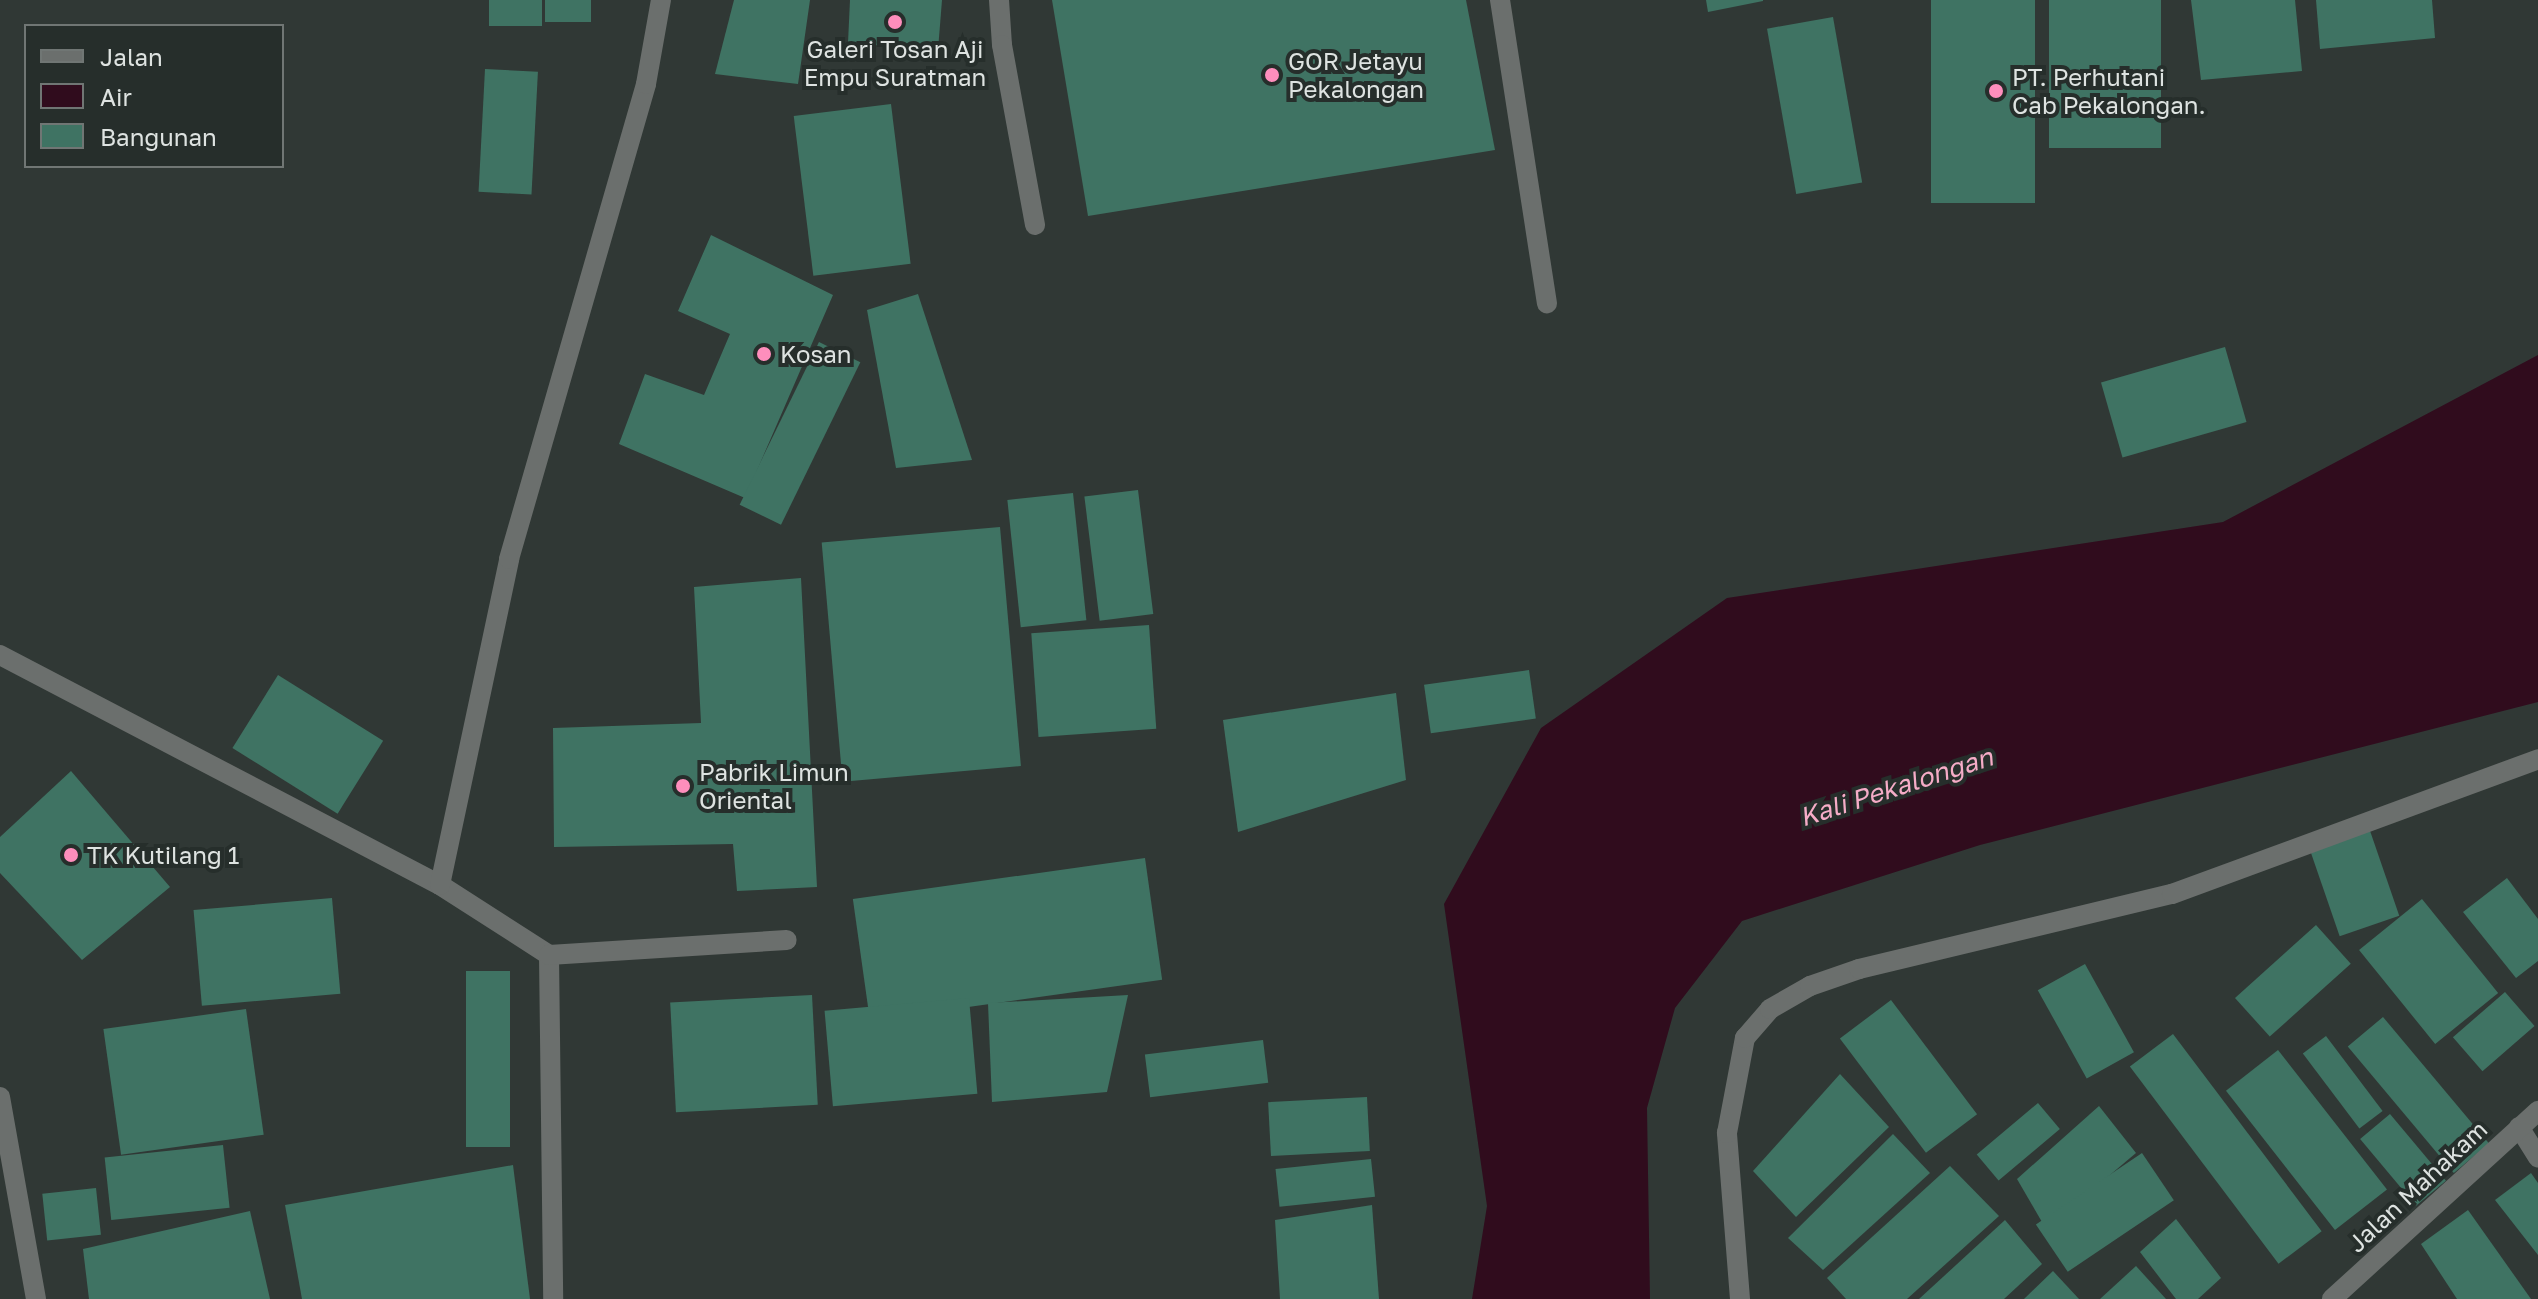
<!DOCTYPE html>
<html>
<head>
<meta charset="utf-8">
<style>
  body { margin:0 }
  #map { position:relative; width:2538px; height:1299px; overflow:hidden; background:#303835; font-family:"Golos Text",sans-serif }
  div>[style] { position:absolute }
  .water>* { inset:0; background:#300c1d }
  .building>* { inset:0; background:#3f7363; transform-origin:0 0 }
  .lane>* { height:20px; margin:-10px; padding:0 10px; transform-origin:10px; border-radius:10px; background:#6b6f6d }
  .street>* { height:20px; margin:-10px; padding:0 10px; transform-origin:10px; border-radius:10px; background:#6b6f6d }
  .dots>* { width:22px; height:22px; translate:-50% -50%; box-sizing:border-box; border:4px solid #262e2b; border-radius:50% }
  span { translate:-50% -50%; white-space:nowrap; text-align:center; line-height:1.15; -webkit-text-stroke:8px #262e2b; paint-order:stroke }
  .poi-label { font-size:24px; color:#dee3e1 }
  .left { translate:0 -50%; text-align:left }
  .street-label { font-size:24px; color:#dee3e1 }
  .water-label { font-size:26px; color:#f5acc7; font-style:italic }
  .legend { position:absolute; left:24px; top:24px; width:260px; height:144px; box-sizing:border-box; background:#262e2b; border:2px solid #707674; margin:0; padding:10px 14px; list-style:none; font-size:24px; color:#dee3e1 }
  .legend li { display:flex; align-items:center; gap:16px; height:40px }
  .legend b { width:40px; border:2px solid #707674 }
</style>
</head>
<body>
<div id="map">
  <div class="water">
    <i style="clip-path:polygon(2538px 355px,2538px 702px,1980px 845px,1742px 921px,1675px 1008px,1647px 1108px,1650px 1299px,1472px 1299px,1487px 1206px,1444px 904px,1541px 728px,1727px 598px,2223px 522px)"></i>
  </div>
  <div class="building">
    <i style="left:489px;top:0;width:53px;height:26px"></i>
    <i style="left:545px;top:0;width:46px;height:22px"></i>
    <i style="clip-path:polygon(734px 0,810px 0,798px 84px,715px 74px)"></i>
    <i style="clip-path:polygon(850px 0,942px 0,938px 50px,848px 43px)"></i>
    <i style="clip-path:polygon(1052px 0,1466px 0,1495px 150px,1088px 216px)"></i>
    <i style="clip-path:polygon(1706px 0,1763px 0,1763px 1px,1708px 12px)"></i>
    <i style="left:1931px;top:0;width:104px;height:203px"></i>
    <i style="left:2049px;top:0;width:112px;height:148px"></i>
    <i style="clip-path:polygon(2191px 0,2295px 0,2302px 71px,2201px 80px)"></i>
    <i style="clip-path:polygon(2316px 0,2432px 0,2435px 38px,2320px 49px)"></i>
    <i style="left:1833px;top:17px;width:168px;height:67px;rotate:80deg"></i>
    <i style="left:485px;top:69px;width:53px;height:123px;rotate:3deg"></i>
    <i style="left:891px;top:104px;width:161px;height:98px;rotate:83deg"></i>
    <i style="clip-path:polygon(711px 235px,833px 295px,745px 498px,619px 444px,645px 374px,704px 395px,730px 334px,678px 311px)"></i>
    <i style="clip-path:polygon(918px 294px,972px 460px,896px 468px,867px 310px)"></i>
    <i style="left:819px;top:342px;width:46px;height:181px;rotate:26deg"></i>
    <i style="left:2225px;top:347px;width:78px;height:129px;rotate:74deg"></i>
    <i style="left:1138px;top:490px;width:125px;height:54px;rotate:83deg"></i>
    <i style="left:1073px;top:493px;width:128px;height:66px;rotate:84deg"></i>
    <i style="left:1000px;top:527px;width:240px;height:179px;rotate:85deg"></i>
    <i style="clip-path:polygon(801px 578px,817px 887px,737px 891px,733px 844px,554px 847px,553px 728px,701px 723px,694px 587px)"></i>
    <i style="left:1149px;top:625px;width:104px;height:118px;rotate:86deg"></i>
    <i style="left:1529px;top:670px;width:49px;height:106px;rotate:82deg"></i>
    <i style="left:278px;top:675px;width:124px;height:86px;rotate:32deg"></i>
    <i style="clip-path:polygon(1396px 693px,1406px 780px,1238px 832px,1223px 720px)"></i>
    <i style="clip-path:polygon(71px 771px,170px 887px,82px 960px,0 873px,0 837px)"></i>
    <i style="left:2368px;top:825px;width:96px;height:63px;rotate:71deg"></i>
    <i style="left:1145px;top:858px;width:123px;height:295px;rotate:82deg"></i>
    <i style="clip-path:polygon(2507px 878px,2538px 919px,2538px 961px,2516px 978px,2463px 912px)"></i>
    <i style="left:332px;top:898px;width:96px;height:139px;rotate:85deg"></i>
    <i style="left:2422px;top:899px;width:121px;height:81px;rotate:51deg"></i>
    <i style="left:2316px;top:925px;width:52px;height:109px;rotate:48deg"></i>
    <i style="left:2085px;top:964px;width:101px;height:54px;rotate:61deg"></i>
    <i style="left:466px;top:971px;width:44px;height:176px"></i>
    <i style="left:2505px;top:992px;width:45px;height:69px;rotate:49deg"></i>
    <i style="left:812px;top:995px;width:110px;height:142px;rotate:87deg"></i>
    <i style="clip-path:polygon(1128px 995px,1107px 1092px,992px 1102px,988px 1003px)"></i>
    <i style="left:969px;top:998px;width:96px;height:145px;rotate:85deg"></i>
    <i style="left:1891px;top:1000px;width:143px;height:64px;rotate:53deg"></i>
    <i style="left:246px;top:1009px;width:127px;height:144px;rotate:82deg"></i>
    <i style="left:2383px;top:1017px;width:165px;height:46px;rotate:50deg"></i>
    <i style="left:2173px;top:1034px;width:247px;height:54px;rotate:53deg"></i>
    <i style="left:2326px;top:1036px;width:94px;height:29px;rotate:53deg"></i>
    <i style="left:1263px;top:1040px;width:43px;height:119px;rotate:83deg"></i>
    <i style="left:2278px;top:1050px;width:177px;height:66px;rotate:52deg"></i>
    <i style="clip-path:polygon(1840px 1074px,1889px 1127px,1796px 1217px,1753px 1171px)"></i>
    <i style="left:1367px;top:1097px;width:54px;height:99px;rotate:87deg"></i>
    <i style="left:2038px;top:1103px;width:34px;height:80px;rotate:50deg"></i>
    <i style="clip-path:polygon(2099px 1106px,2136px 1153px,2046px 1229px,2017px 1179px)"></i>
    <i style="left:2390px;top:1114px;width:87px;height:39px;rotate:50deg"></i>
    <i style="clip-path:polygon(1893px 1134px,1930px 1173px,1823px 1270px,1788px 1238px)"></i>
    <i style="left:223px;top:1145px;width:63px;height:119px;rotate:84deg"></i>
    <i style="left:2142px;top:1153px;width:57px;height:128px;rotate:56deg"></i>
    <i style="left:1371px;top:1159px;width:38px;height:96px;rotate:84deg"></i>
    <i style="clip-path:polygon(513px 1165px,530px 1299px,302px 1299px,285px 1205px)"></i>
    <i style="clip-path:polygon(1950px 1166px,1999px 1216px,1907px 1299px,1846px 1299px,1827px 1278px)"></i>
    <i style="clip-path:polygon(2531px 1173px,2538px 1183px,2538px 1255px,2495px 1200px)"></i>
    <i style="left:96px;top:1188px;width:47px;height:54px;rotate:84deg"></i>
    <i style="clip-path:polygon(1372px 1205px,1379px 1299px,1280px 1299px,1275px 1220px)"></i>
    <i style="clip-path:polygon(2468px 1210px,2531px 1299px,2457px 1299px,2421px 1244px)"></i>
    <i style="clip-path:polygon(250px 1211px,270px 1299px,89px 1299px,83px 1249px)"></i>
    <i style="clip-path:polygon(2176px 1219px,2221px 1278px,2198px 1299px,2176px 1299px,2140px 1252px)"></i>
    <i style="clip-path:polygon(2005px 1220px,2042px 1264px,2004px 1299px,1919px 1299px)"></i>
    <i style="clip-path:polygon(2136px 1266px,2166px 1299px,2100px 1299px)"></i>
    <i style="clip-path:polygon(2053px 1271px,2079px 1299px,2024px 1299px)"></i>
  </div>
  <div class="lane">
    <i style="left:999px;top:0;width:45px;rotate:86.2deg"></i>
    <i style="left:1002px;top:45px;width:183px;rotate:79.6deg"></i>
    <i style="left:1500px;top:0;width:307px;rotate:81.2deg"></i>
  </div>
  <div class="street">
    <i style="left:0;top:655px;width:496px;rotate:27.6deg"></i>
    <i style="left:440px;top:885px;width:130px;rotate:32.7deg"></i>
    <i style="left:549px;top:955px;width:344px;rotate:89.3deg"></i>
    <i style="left:440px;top:885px;width:333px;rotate:-78deg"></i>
    <i style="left:509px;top:559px;width:494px;rotate:-73.9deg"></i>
    <i style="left:646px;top:84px;width:85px;rotate:-79.9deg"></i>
    <i style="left:549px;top:955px;width:238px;rotate:-3.6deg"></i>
    <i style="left:0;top:1097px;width:205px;rotate:79.9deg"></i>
    <i style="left:2519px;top:1127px;width:36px;rotate:58deg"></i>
    <i style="left:1740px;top:1299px;width:167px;rotate:-94.5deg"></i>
    <i style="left:1727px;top:1133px;width:97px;rotate:-79.3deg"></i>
    <i style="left:1745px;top:1038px;width:38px;rotate:-49deg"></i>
    <i style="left:1770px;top:1009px;width:46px;rotate:-29.9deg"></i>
    <i style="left:1810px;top:986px;width:52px;rotate:-19.1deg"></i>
    <i style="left:1859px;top:969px;width:322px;rotate:-13.5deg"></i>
    <i style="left:2172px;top:894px;width:390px;rotate:-20.2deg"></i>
    <i style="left:2332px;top:1299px;width:279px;rotate:-42.4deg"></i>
  </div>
  <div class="dots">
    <i style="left:895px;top:22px;background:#fe8ebc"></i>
    <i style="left:1272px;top:75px;background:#fe8ebc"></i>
    <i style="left:1996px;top:91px;background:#fe8ebc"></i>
    <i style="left:764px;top:354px;background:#fe8ebc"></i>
    <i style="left:683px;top:786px;background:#fe8ebc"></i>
    <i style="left:71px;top:855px;background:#fe8ebc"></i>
  </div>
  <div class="poi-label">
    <span style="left:895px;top:63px">Galeri Tosan Aji<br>Empu Suratman</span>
    <span class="left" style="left:1288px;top:75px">GOR Jetayu<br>Pekalongan</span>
    <span class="left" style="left:2012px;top:91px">PT. Perhutani<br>Cab Pekalongan.</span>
    <span class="left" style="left:780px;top:354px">Kosan</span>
    <span class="left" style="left:699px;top:786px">Pabrik Limun<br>Oriental</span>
    <span class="left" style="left:87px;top:855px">TK Kutilang 1</span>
  </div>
  <div class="street-label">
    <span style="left:2417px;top:1186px;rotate:-43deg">Jalan Mahakam</span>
  </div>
  <div class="water-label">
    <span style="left:1896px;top:787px;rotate:-18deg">Kali Pekalongan</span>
  </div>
  <ul class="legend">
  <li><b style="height:10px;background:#6b6f6d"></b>Jalan</li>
  <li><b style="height:22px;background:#300c1d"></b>Air</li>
  <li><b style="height:22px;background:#3f7363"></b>Bangunan</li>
  </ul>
</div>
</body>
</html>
